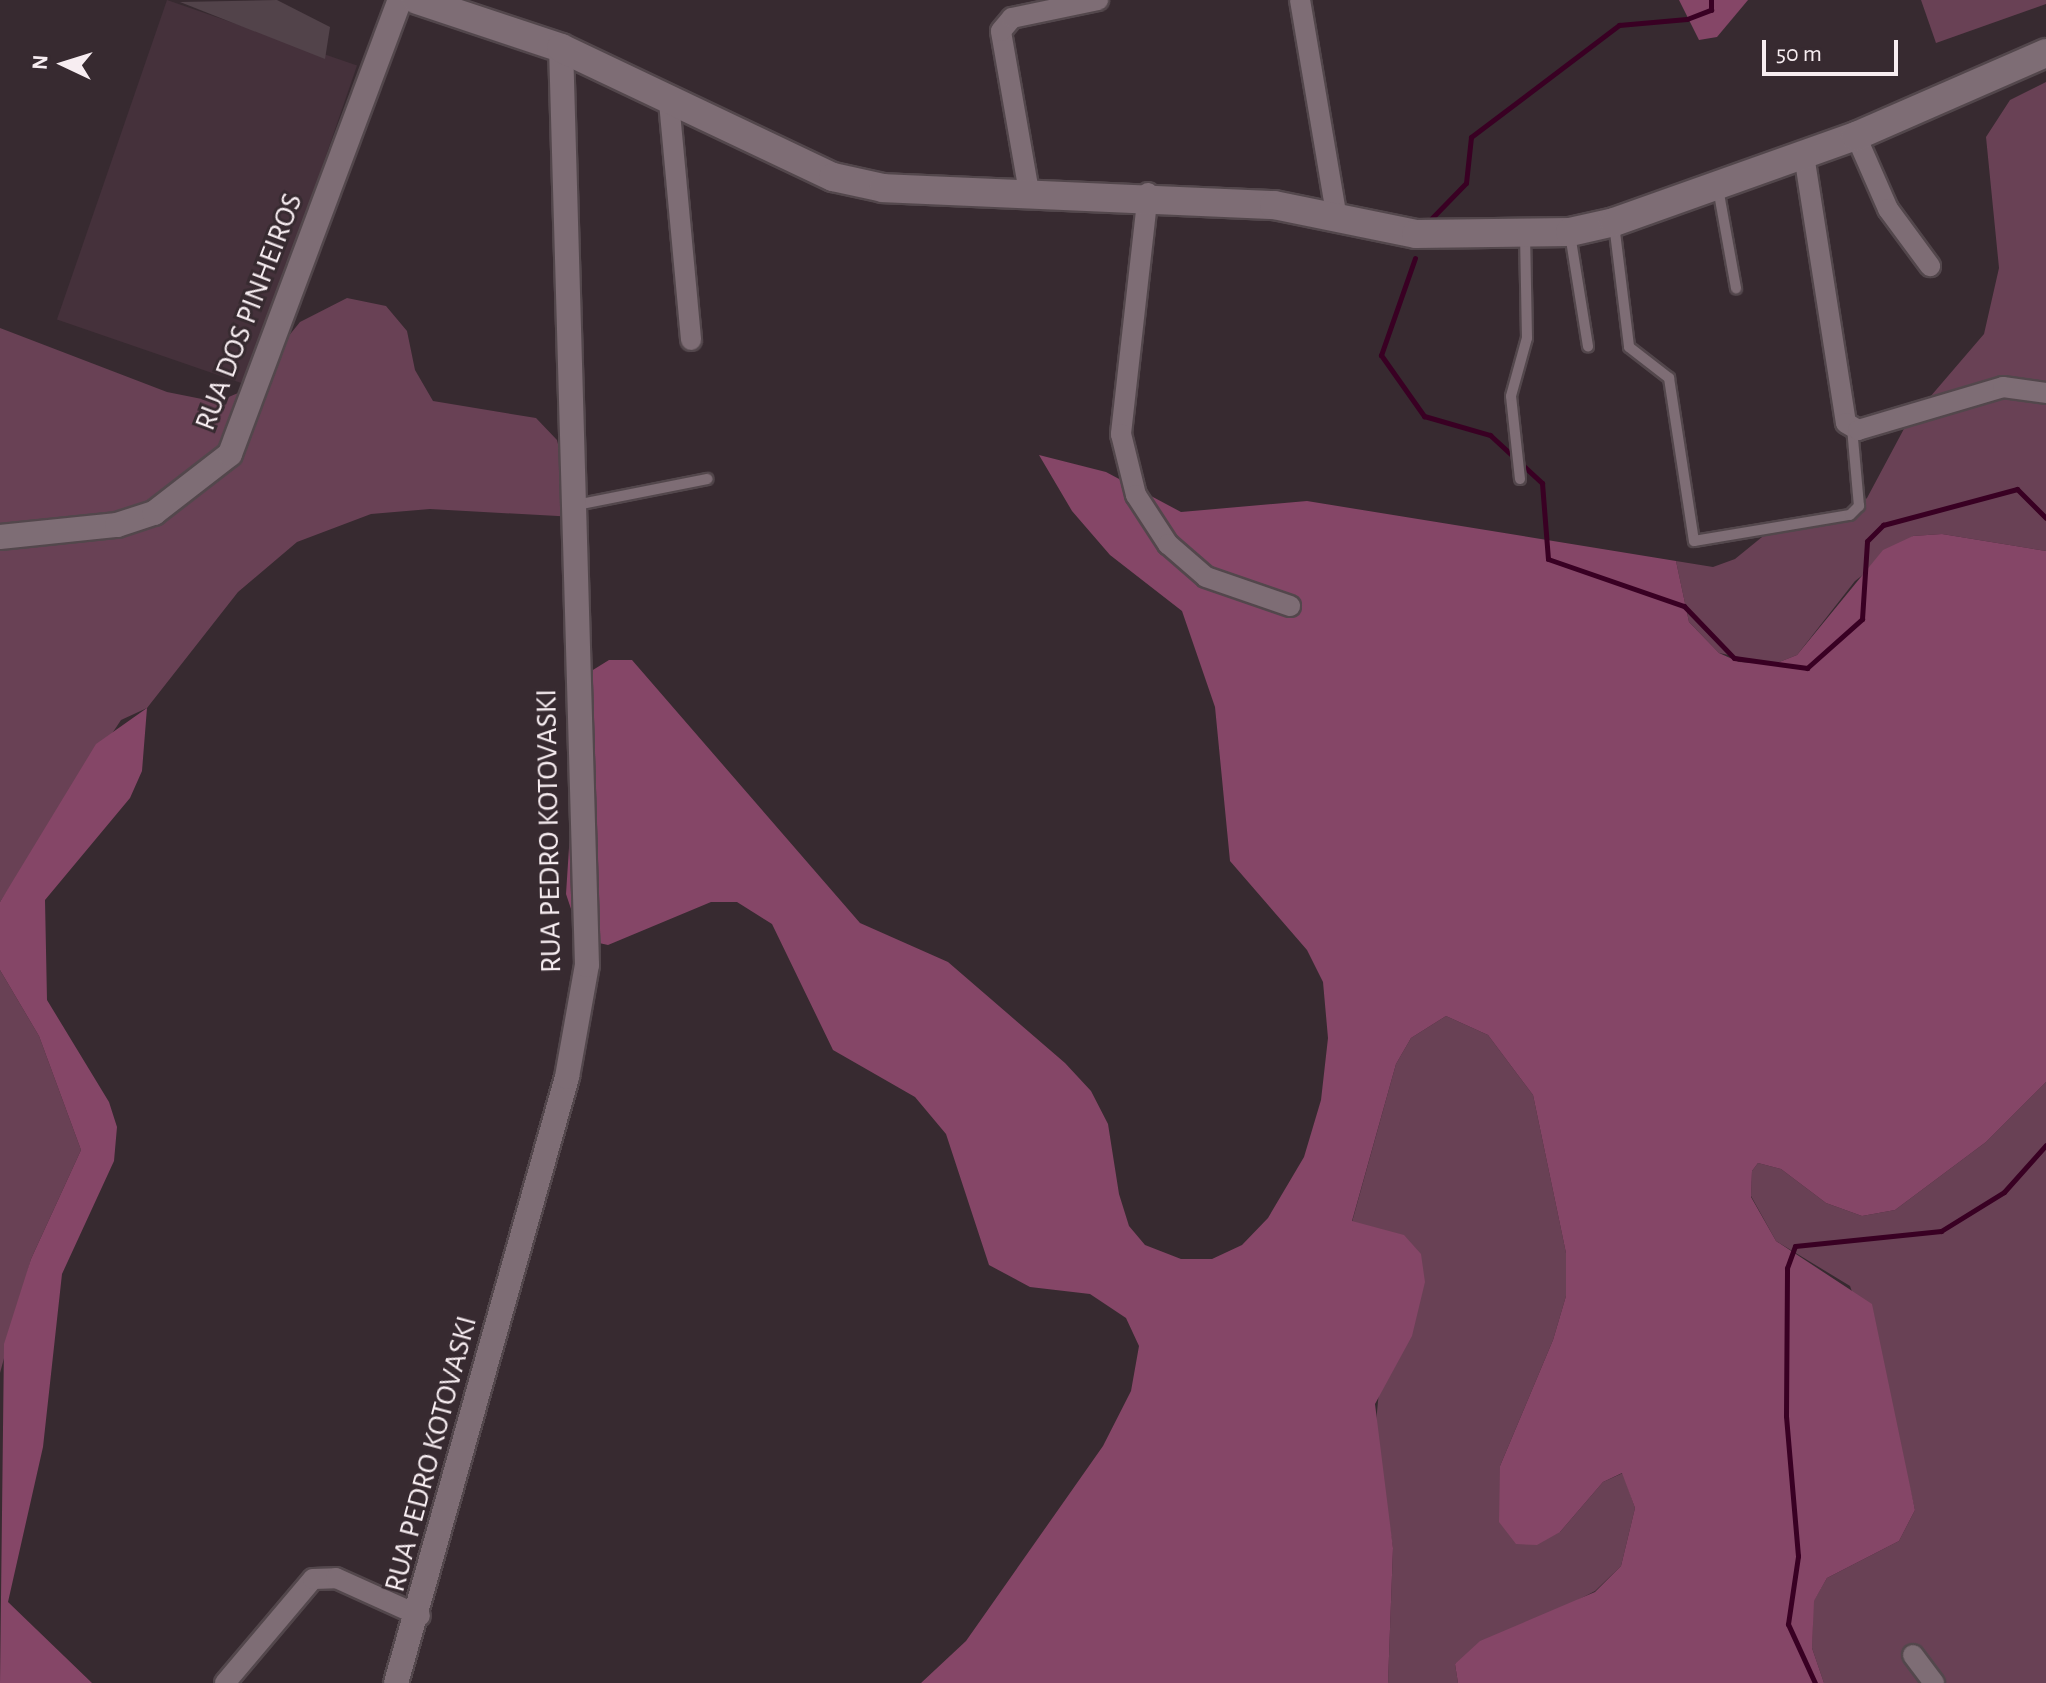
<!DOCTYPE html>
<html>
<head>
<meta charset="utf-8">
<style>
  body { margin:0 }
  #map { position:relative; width:2046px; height:1683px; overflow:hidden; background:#372a30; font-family:"Alegreya Sans",sans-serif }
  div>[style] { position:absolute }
  .built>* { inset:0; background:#45313b; transform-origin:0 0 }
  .green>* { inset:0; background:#694155 }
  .forest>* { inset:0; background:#854667 }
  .stream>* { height:5px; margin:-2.5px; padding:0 2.5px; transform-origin:2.5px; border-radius:2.5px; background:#390023 }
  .building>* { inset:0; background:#52434a }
  .roads { filter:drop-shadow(2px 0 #53474c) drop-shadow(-2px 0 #53474c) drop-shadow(0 2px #53474c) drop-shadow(0 -2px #53474c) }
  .service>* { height:10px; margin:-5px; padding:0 5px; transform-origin:5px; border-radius:5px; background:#7e6d75 }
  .minor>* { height:20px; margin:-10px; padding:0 10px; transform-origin:10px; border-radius:10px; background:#7e6d75 }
  .tertiary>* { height:24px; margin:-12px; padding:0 12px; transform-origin:12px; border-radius:12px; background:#7e6d75 }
  .secondary>* { height:28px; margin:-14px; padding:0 14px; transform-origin:14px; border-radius:14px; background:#7e6d75 }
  span { translate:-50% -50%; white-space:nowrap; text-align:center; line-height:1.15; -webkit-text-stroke:6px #372a30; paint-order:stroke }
  .street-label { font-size:30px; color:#f7edf1 }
  .north { position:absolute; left:24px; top:24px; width:80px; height:80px; -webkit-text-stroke:6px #372a30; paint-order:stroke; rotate:274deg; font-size:22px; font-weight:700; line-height:32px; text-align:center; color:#f7edf1 }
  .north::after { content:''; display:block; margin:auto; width:28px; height:36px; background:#f7edf1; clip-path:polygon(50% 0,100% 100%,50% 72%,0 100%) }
  .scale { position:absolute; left:1762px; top:40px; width:136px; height:36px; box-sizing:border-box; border:4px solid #f7edf1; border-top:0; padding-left:10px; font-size:24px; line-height:28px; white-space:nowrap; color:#f7edf1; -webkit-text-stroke:6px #372a30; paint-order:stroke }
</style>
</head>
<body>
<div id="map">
  <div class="built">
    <i style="left:167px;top:0;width:201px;height:338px;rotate:19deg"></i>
  </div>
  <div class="green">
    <i style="clip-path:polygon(1921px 0,2046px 0,2046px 4px,1936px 43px)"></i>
    <i style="clip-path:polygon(2046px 82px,2046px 551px,1942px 534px,1913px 536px,1855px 581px,1797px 655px,1774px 664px,1719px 653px,1689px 622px,1676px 561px,1713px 567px,1735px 559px,1778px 524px,1851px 511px,1867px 498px,1906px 425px,1984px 334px,1999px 268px,1986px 137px,2010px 100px)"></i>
    <i style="clip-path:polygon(347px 298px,386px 306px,407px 331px,415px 370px,433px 401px,536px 418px,557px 440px,576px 517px,430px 509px,371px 514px,297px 542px,238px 592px,147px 708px,121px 720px,0 902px,0 328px,167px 392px,217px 402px,245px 390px,300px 322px)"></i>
    <i style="clip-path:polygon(0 970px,39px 1036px,81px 1150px,31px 1259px,0 1373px)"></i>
    <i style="clip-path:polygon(1446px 1016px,1488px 1035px,1533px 1095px,1566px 1253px,1566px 1296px,1553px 1340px,1500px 1466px,1560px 1532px,1603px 1482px,1623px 1473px,1635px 1508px,1621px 1566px,1595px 1591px,1455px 1664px,1458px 1683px,1388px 1683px,1393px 1548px,1375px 1433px,1379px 1391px,1352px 1222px,1396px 1064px,1411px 1038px)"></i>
    <i style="clip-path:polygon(2046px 1082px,2046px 1683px,1824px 1683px,1812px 1648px,1813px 1602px,1827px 1578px,1899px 1541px,1915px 1510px,1886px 1387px,1850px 1286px,1776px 1241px,1751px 1196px,1752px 1171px,1758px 1163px,1781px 1169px,1826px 1203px,1862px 1216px,1895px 1210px,1986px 1142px)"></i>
  </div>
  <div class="forest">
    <i style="clip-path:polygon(1679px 0,1748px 0,1717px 37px,1699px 40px)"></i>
    <i style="clip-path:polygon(1039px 455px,1106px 472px,1181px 512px,1307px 501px,1676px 561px,1689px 622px,1719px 653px,1739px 662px,1774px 664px,1797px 655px,1883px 550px,1913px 536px,1942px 534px,2046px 551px,2046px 1082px,1986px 1142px,1895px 1210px,1862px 1216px,1826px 1203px,1781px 1169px,1758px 1163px,1752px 1171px,1751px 1197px,1776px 1241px,1872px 1304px,1915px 1510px,1899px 1541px,1827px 1578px,1814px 1601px,1812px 1648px,1824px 1683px,1458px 1683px,1455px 1664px,1480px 1641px,1595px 1592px,1621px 1566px,1635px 1508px,1622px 1473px,1603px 1482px,1560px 1532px,1537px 1545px,1516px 1544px,1499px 1522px,1500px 1466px,1553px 1340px,1566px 1296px,1566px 1253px,1533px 1095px,1488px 1035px,1446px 1016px,1411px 1038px,1396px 1064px,1352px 1221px,1404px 1235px,1421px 1254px,1425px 1282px,1412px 1336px,1375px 1404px,1393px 1548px,1388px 1683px,921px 1683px,966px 1641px,1103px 1446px,1131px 1391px,1139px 1346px,1126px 1318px,1090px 1294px,1030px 1287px,989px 1265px,946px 1134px,915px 1097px,833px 1050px,772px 924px,737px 902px,711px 902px,608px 945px,581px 939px,566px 894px,580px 678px,609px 660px,632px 660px,860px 923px,948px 962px,1065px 1063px,1091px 1091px,1108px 1124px,1119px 1194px,1129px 1226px,1145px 1245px,1181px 1259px,1212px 1259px,1242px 1245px,1268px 1218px,1304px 1157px,1321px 1100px,1328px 1038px,1323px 982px,1307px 950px,1230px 861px,1215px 707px,1182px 611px,1110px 555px,1072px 511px)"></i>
    <i style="clip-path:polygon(147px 708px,142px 771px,130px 798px,45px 900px,47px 1000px,109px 1102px,117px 1127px,114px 1161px,62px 1274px,43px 1447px,8px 1602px,92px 1683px,0 1683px,4px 1344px,31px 1259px,81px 1150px,39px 1036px,0 970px,0 902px,96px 744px)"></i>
  </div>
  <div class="stream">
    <i style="left:1428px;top:222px;width:54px;rotate:-45.7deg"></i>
    <i style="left:1466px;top:183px;width:46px;rotate:-83.8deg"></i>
    <i style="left:1471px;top:137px;width:186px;rotate:-37.1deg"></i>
    <i style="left:1619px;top:25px;width:68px;rotate:-5deg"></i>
    <i style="left:1687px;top:19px;width:26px;rotate:-21deg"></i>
    <i style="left:1711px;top:10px;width:10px;rotate:-90deg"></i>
    <i style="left:1415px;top:258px;width:103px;rotate:109.3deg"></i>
    <i style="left:1381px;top:355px;width:75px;rotate:54.8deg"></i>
    <i style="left:1424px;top:416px;width:69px;rotate:16.1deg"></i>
    <i style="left:1490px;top:435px;width:71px;rotate:42.7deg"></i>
    <i style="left:1542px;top:483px;width:76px;rotate:85.5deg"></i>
    <i style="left:1548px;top:559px;width:144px;rotate:19.1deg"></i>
    <i style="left:1684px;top:606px;width:72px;rotate:46.1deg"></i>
    <i style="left:1734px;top:658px;width:74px;rotate:7.8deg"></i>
    <i style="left:1807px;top:668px;width:74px;rotate:-41.7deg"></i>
    <i style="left:1862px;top:619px;width:78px;rotate:-86.3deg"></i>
    <i style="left:1867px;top:541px;width:23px;rotate:-45deg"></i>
    <i style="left:1883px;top:525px;width:139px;rotate:-15deg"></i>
    <i style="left:2017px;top:489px;width:41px;rotate:45deg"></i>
    <i style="left:1815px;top:1683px;width:65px;rotate:-114.6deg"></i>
    <i style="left:1788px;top:1624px;width:69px;rotate:-81.6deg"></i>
    <i style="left:1798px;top:1556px;width:141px;rotate:-94.9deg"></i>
    <i style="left:1786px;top:1416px;width:148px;rotate:-89.6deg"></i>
    <i style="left:1787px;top:1268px;width:23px;rotate:-70deg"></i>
    <i style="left:1795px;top:1246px;width:147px;rotate:-5.9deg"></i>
    <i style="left:1941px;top:1231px;width:74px;rotate:-31.8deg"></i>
    <i style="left:2004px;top:1192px;width:63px;rotate:-48.2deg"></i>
  </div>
  <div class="building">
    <i style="clip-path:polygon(277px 0,330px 27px,325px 59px,180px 2px)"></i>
  </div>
  <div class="roads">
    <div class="service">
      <i style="left:1718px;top:188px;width:102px;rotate:79.8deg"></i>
      <i style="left:1614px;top:224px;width:124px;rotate:83deg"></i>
      <i style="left:1629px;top:347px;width:51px;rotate:37.8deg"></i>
      <i style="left:1669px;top:378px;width:165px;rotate:81.3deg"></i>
      <i style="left:1694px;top:541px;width:158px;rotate:-9.5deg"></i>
      <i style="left:1850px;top:515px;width:13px;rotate:-45deg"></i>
      <i style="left:1859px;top:506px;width:78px;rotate:-95.1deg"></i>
      <i style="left:1570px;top:234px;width:114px;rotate:80.9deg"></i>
      <i style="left:1520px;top:479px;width:83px;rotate:-96.2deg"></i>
      <i style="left:1511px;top:396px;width:60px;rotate:-74.6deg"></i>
      <i style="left:1527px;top:338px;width:102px;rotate:-91.1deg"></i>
      <i style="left:576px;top:505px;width:134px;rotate:-11.2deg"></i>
    </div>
    <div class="minor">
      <i style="left:1300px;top:0;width:222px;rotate:80.4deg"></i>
      <i style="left:669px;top:102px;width:239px;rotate:84.7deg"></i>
      <i style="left:1856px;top:136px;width:80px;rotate:66.3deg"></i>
      <i style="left:1888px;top:209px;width:71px;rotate:53.6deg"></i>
      <i style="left:1804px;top:155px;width:271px;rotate:81.1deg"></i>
      <i style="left:1846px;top:423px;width:14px;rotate:30deg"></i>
      <i style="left:1858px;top:430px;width:151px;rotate:-16.5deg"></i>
      <i style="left:2003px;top:387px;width:43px;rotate:7.9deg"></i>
      <i style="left:1029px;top:192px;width:163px;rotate:-99.9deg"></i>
      <i style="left:1001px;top:31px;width:17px;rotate:-50deg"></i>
      <i style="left:1012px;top:18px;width:88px;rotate:-11.8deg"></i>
      <i style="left:1148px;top:193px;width:243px;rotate:96.4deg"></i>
      <i style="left:1121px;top:434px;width:63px;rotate:76.2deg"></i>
      <i style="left:1136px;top:495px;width:59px;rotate:56.9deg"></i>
      <i style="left:1168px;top:544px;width:50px;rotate:41deg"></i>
      <i style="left:1206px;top:577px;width:89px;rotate:19deg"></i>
      <i style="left:1913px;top:1655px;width:35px;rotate:53deg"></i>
      <i style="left:225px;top:1683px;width:136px;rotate:-49.8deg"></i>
      <i style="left:313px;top:1579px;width:23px;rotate:-2deg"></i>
      <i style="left:336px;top:1578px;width:92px;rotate:24.3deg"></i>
    </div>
    <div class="tertiary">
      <i style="left:0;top:537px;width:118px;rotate:-5.9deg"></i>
      <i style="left:117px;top:525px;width:39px;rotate:-18deg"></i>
      <i style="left:154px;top:513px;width:96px;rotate:-37.8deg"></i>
      <i style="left:230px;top:454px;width:485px;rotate:-69.5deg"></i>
      <i style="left:396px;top:1683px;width:630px;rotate:-74.24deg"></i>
      <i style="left:567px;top:1077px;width:114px;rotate:-79.9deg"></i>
      <i style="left:587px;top:965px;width:917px;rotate:-91.62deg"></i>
    </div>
    <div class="secondary">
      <i style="left:417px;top:0;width:152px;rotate:18.4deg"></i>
      <i style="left:561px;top:48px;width:301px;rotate:25.4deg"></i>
      <i style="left:833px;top:177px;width:51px;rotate:12.4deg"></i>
      <i style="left:883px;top:188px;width:391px;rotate:2.5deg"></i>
      <i style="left:1274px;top:205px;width:145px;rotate:11.5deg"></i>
      <i style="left:1416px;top:234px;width:154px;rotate:-0.7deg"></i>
      <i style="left:1570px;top:232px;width:45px;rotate:-12.8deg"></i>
      <i style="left:1614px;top:222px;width:257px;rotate:-19.6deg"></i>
      <i style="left:1856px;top:136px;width:207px;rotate:-23.6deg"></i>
    </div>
  </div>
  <div class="street-label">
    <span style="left:249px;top:312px;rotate:-69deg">RUA DOS PINHEIROS</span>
    <span style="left:549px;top:831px;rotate:-91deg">RUA PEDRO KOTOVASKI</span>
    <span style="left:431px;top:1454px;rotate:-75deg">RUA PEDRO KOTOVASKI</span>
  </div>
  <div class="north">N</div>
  <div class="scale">50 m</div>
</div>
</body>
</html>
